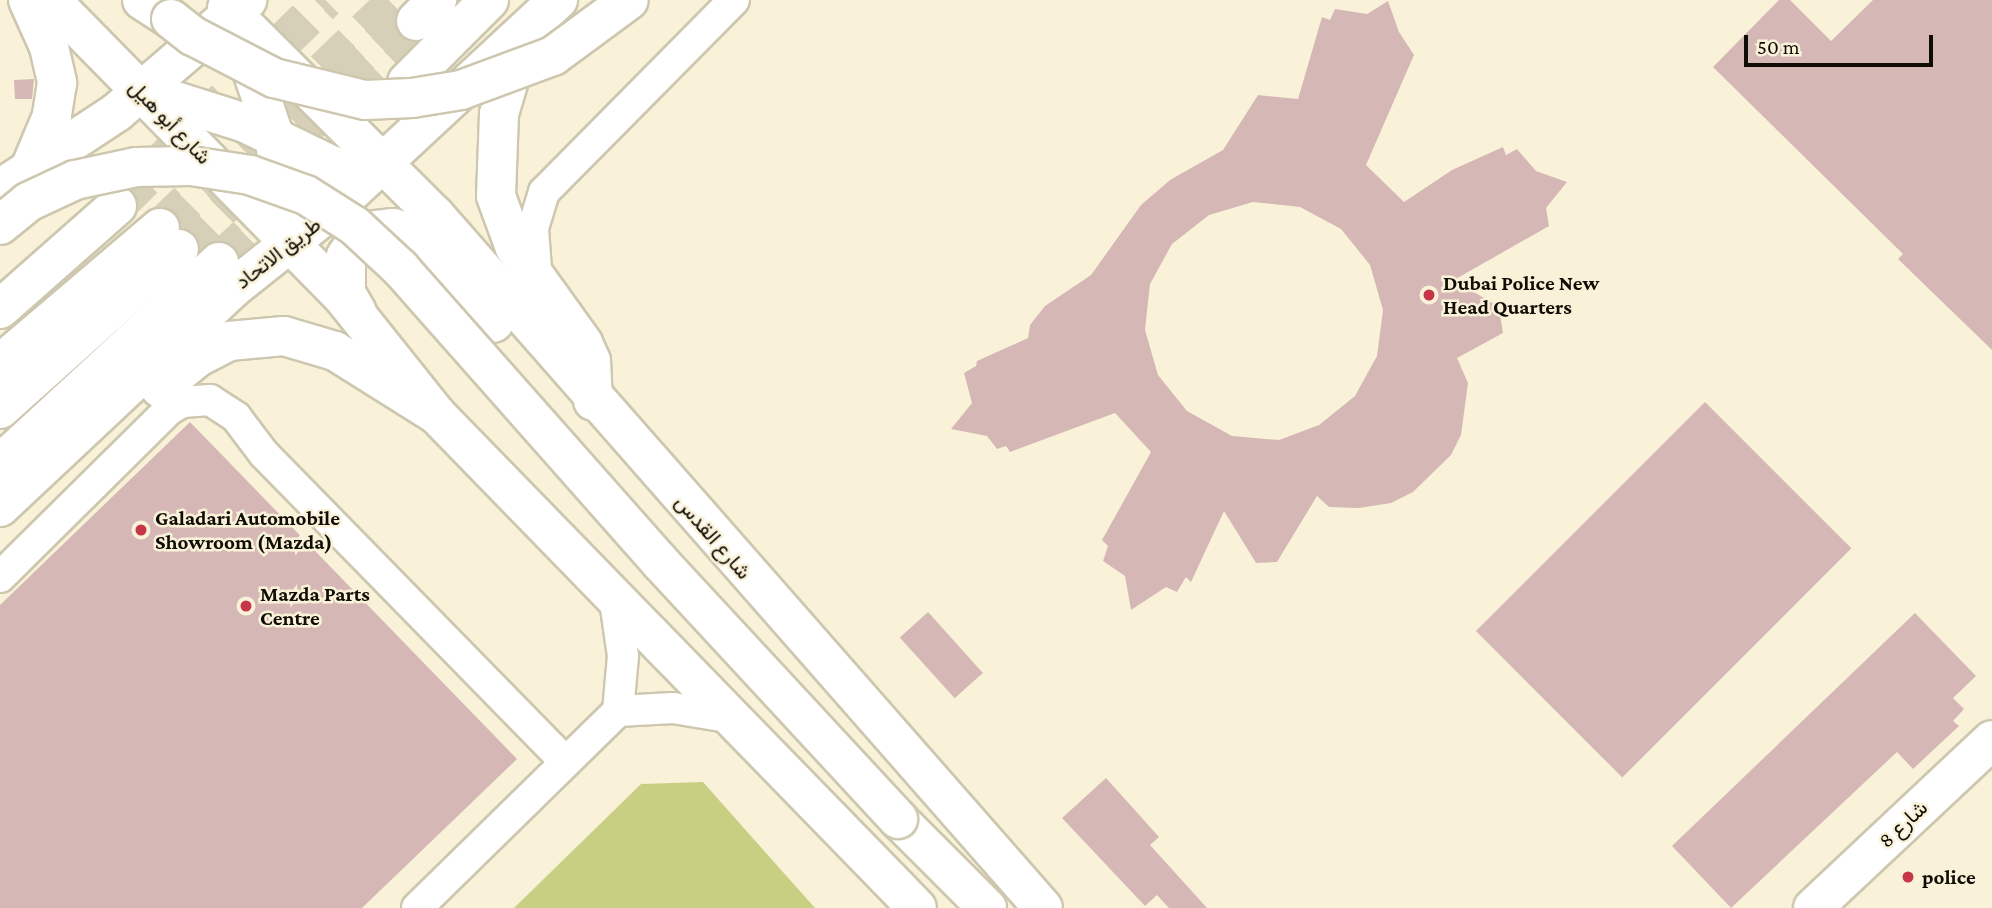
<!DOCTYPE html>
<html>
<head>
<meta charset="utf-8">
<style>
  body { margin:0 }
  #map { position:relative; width:1992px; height:908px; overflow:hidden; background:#f9f2d9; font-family:"Crimson Pro",Vazirmatn,serif }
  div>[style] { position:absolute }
  .green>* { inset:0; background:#c8cf83 }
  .building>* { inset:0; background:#d5b8b6; transform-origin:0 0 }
  .highway-tunnel>* { height:38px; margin-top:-19px; transform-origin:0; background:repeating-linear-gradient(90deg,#d6d0b9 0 38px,transparent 0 57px) }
  .roads { filter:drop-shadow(2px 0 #cec7af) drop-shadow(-2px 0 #cec7af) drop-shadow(0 2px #cec7af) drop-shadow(0 -2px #cec7af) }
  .street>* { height:30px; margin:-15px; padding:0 15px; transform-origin:15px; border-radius:15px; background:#fff }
  .secondary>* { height:38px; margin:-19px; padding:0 19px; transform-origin:19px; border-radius:19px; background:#fff }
  .primary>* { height:38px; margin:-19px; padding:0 19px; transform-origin:19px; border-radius:19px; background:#fff }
  .highway>* { height:38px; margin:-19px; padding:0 19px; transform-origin:19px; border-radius:19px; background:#fff }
  .bridges { filter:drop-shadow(2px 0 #cec7af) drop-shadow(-2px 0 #cec7af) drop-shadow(0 2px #cec7af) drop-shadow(0 -2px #cec7af) }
  .primary-bridge>* { height:38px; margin:-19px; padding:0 19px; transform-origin:19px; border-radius:19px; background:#fff }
  .highway-bridge>* { height:38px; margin:-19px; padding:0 19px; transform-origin:19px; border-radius:19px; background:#fff }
  .dots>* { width:19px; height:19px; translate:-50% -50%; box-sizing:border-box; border:4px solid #f9f2d9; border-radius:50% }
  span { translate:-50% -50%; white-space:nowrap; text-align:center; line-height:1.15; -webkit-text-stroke:5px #f9f2d9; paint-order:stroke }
  .street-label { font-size:21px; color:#100d06 }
  .poi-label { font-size:21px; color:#100d06; font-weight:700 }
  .left { translate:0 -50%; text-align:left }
  .scale { position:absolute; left:1744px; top:35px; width:189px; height:32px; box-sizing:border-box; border:4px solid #100d06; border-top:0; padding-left:9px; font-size:21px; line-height:24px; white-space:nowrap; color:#100d06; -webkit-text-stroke:5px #f9f2d9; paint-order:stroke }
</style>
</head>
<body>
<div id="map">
  <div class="green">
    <i style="clip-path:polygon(703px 782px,815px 908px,514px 908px,641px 784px)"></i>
  </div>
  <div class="building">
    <i style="clip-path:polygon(1779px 0,1790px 0,1831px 41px,1873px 0,1992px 0,1992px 350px,1898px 259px,1903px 254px,1713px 67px)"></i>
    <i style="clip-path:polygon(evenodd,1388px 1px,1399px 32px,1414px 55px,1366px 165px,1404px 202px,1452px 170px,1503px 147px,1506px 155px,1517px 149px,1536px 171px,1567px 182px,1546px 208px,1549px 226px,1454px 280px,1499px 307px,1503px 333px,1457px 358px,1468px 383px,1461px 435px,1451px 455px,1413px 492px,1391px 503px,1359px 508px,1329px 507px,1317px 496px,1277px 562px,1256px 563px,1224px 511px,1191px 582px,1186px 577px,1177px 592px,1166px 587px,1131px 610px,1125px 576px,1103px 561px,1108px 546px,1102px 540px,1151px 452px,1115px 413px,1010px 452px,1006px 446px,997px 449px,987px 436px,951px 429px,972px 403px,964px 373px,976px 366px,977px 361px,1028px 338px,1030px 325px,1045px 306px,1091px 275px,1141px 205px,1170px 180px,1223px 150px,1258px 95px,1298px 99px,1322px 17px,1330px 20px,1335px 9px,1367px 14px,1388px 1px,1253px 202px,1300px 207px,1341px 229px,1370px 265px,1383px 310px,1377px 356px,1355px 396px,1319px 425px,1279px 440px,1232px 436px,1187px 411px,1158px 375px,1145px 330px,1150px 284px,1172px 244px,1209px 215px,1253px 202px)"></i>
    <i style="clip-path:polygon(34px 79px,32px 99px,15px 99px,14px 80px)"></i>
    <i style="left:1705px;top:402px;width:207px;height:324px;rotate:45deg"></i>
    <i style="clip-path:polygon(190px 422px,517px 759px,362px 908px,0 908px,0 605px)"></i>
    <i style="left:928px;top:612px;width:82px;height:38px;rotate:48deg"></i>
    <i style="clip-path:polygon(1915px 613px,1976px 676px,1953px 698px,1964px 709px,1953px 721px,1959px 726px,1913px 769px,1897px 752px,1731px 908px,1672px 846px)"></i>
    <i style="clip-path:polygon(1106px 778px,1159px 837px,1150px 845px,1207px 908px,1169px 908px,1157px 895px,1145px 906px,1062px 818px)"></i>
  </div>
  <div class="highway-tunnel">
    <i style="left:117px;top:206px;width:293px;rotate:-44.7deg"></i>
    <i style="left:160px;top:228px;width:329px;rotate:-43.9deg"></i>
    <i style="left:179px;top:249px;width:329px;rotate:-43.9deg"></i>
    <i style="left:219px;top:262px;width:95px;rotate:-43.7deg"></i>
  </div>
  <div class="roads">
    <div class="street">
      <i style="left:537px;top:283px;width:55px;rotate:-94.2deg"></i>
      <i style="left:533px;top:228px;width:38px;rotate:-73deg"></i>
      <i style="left:544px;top:192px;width:270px;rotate:-45.3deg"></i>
      <i style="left:0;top:577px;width:239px;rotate:-44.7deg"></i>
      <i style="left:170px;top:409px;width:14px;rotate:-30deg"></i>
      <i style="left:182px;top:402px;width:28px;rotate:-4deg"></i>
      <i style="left:210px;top:400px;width:31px;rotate:33deg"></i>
      <i style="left:236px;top:417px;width:46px;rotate:52.9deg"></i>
      <i style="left:264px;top:454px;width:431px;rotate:45.6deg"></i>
      <i style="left:618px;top:711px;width:55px;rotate:-3.1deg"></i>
      <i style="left:673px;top:708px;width:55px;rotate:9.5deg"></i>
      <i style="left:417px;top:908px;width:281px;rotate:-44.4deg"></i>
      <i style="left:618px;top:711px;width:55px;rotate:-84.8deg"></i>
      <i style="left:623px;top:656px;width:56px;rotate:-98.3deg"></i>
    </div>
    <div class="secondary">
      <i style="left:51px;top:0;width:415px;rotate:45.5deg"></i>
      <i style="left:342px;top:296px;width:152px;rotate:51.4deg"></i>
      <i style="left:437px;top:415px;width:688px;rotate:45.77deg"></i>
      <i style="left:227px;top:8px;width:292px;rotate:44.9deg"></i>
      <i style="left:434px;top:214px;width:923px;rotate:48.73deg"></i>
      <i style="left:357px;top:312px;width:22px;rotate:-120deg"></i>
      <i style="left:346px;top:293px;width:37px;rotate:-90deg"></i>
      <i style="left:346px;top:256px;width:18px;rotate:-56deg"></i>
      <i style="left:356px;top:241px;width:23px;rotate:-29deg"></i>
      <i style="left:376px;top:230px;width:17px;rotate:-7deg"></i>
      <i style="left:393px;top:228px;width:19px;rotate:16deg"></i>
      <i style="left:411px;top:233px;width:122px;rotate:47.3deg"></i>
      <i style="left:1813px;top:908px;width:245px;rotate:-43.2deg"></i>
    </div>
    <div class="primary">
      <i style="left:28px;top:0;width:51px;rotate:65.9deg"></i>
      <i style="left:49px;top:47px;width:37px;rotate:77deg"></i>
      <i style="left:57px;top:83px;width:33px;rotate:99deg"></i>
      <i style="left:52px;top:116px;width:54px;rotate:112.8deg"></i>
      <i style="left:142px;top:0;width:35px;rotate:33deg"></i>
      <i style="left:232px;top:13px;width:129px;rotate:71deg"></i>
      <i style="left:274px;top:135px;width:111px;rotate:82.2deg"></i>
      <i style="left:519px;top:46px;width:71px;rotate:106.4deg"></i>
      <i style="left:499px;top:114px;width:82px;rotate:92.1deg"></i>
      <i style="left:496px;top:196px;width:55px;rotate:69.9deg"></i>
      <i style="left:515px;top:248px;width:117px;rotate:54.4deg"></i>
      <i style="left:583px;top:343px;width:20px;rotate:66deg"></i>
      <i style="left:591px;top:361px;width:40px;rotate:87.1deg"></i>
      <i style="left:141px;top:90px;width:109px;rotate:17.6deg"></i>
      <i style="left:245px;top:123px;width:98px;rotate:26deg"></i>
      <i style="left:333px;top:166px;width:21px;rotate:11deg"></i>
      <i style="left:354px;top:170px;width:33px;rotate:-14deg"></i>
      <i style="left:0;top:189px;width:140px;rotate:-33.3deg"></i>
      <i style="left:117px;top:112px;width:172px;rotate:-40.7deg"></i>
      <i style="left:160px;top:388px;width:49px;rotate:-39.2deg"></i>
      <i style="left:198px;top:357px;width:35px;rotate:-27deg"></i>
      <i style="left:229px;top:341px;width:55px;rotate:-5.2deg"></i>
      <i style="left:284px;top:336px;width:53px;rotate:16.4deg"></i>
      <i style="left:335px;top:351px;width:120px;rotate:32.1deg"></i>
      <i style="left:0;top:507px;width:318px;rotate:-43.2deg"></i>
      <i style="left:232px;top:289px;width:130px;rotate:-38.5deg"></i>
      <i style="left:334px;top:208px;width:306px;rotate:-42.9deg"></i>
    </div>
    <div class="highway">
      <i style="left:416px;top:21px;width:30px;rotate:-45deg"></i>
      <i style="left:407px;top:82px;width:116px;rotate:-45deg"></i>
      <i style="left:0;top:309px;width:156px;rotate:-41.4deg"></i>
      <i style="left:0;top:364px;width:210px;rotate:-40.4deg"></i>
      <i style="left:0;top:409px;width:240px;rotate:-41.8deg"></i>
      <i style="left:0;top:464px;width:298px;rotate:-42.7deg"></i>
      <i style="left:898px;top:819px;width:126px;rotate:45deg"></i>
    </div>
  </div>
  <div class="bridges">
    <div class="primary-bridge">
      <i style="left:171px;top:19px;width:28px;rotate:38deg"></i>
      <i style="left:193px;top:36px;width:91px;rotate:27.4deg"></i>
      <i style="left:274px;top:78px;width:94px;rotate:13.6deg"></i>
      <i style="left:365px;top:100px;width:47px;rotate:-2.4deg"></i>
      <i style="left:412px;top:98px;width:50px;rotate:-9.3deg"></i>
      <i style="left:461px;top:90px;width:98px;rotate:-20.3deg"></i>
      <i style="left:553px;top:56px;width:94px;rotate:-36.4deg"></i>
    </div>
    <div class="highway-bridge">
      <i style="left:0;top:225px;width:36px;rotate:-39deg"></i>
      <i style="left:28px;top:202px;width:52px;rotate:-25.1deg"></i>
      <i style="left:75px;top:180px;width:62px;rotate:-12deg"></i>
      <i style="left:136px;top:167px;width:55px;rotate:-1deg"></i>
      <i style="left:191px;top:166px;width:60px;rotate:8.7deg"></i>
      <i style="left:250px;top:175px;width:59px;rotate:19.7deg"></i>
      <i style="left:306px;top:195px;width:58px;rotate:32.3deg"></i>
      <i style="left:355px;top:226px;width:62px;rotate:43deg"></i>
      <i style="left:400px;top:268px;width:394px;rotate:48.5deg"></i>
      <i style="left:661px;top:563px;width:349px;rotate:47.2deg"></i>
    </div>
  </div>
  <div class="dots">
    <i style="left:1429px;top:295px;background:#c63648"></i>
    <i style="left:141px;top:530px;background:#c63648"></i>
    <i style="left:246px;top:606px;background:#c63648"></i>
    <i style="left:1908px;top:877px;background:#c63648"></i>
  </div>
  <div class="street-label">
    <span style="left:170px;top:122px;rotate:46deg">شارع أبو هيل</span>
    <span style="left:278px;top:253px;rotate:-38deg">طريق الاتحاد</span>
    <span style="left:713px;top:537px;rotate:49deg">شارع القدس</span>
    <span style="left:1903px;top:824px;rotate:-43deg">شارع 8</span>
  </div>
  <div class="poi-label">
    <span class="left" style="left:1443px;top:295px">Dubai Police New<br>Head Quarters</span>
    <span class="left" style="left:155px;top:530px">Galadari Automobile<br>Showroom (Mazda)</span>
    <span class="left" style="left:260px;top:606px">Mazda Parts<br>Centre</span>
    <span class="left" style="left:1922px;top:877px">police</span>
  </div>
  <div class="scale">50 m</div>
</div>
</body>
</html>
